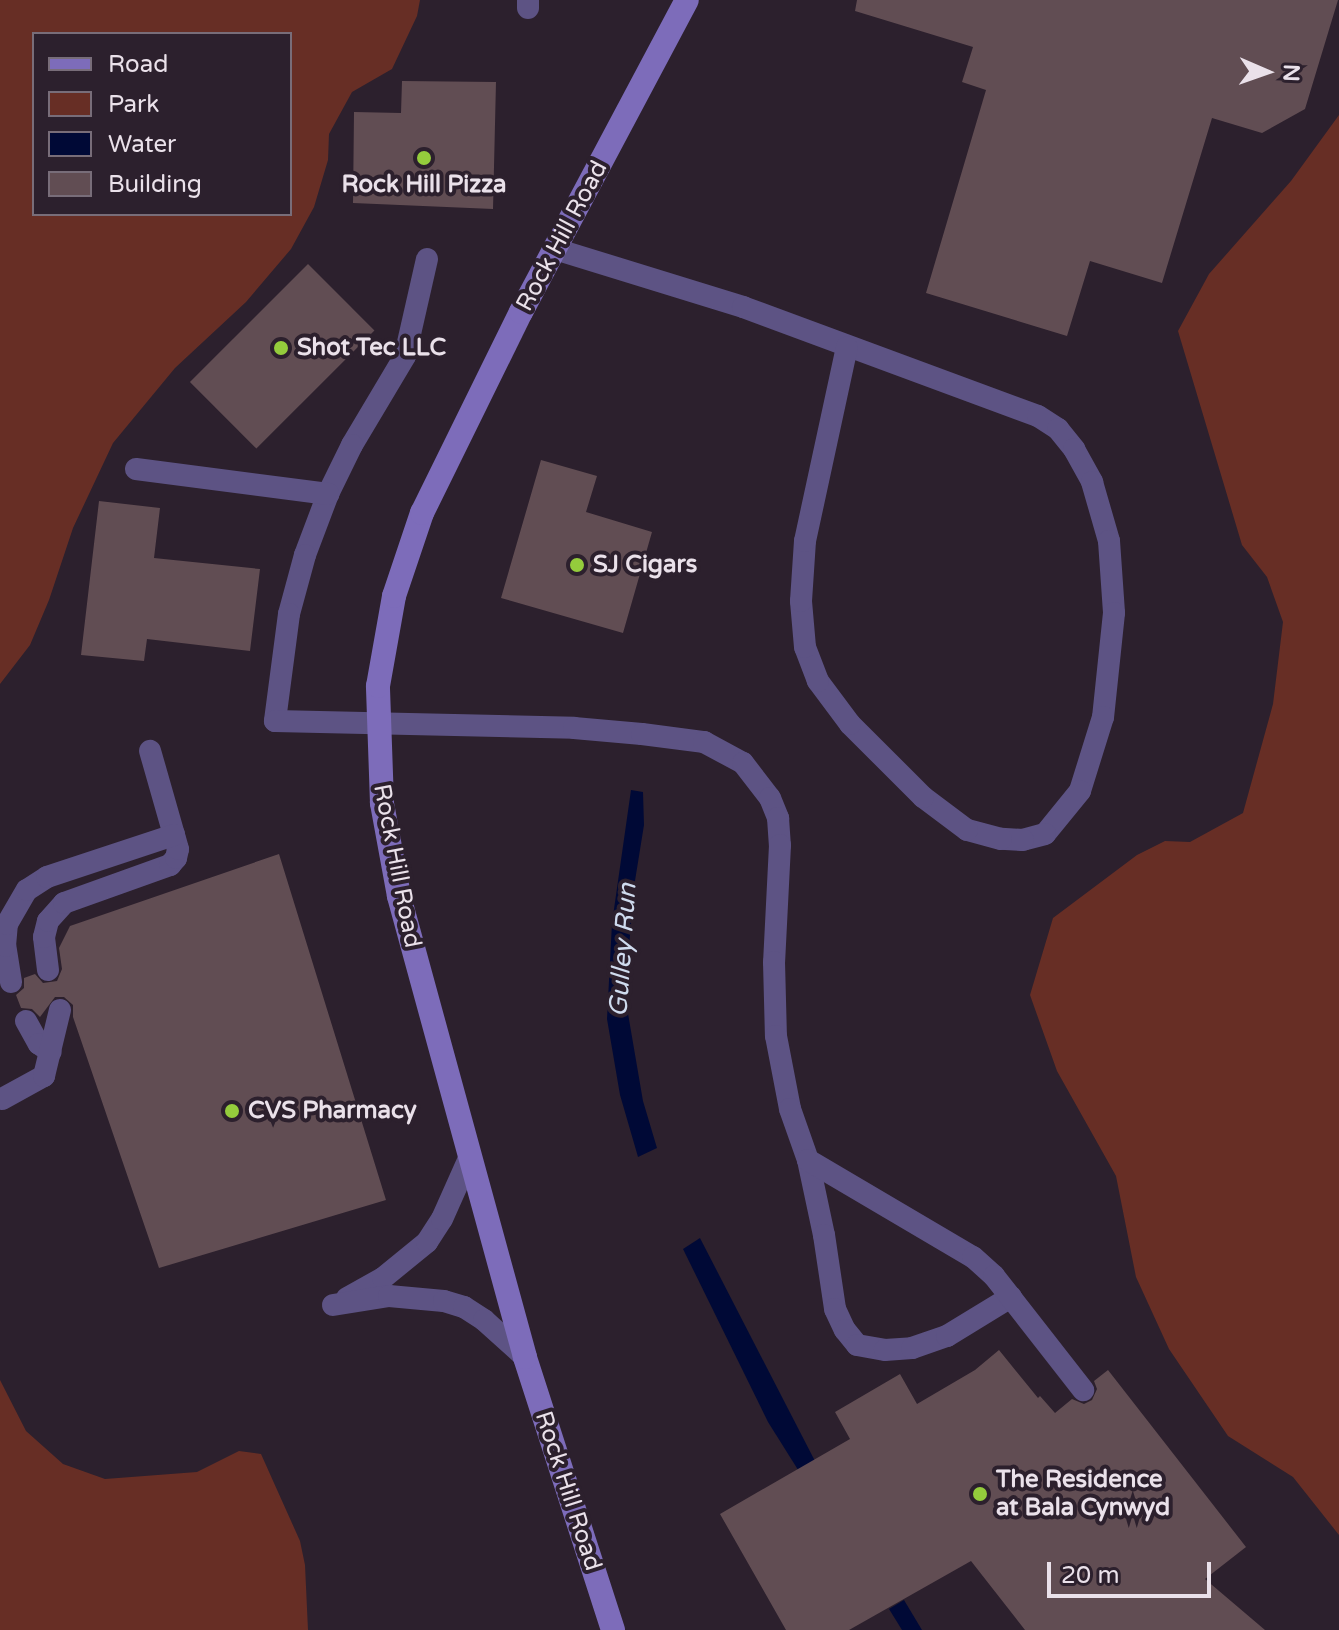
<!DOCTYPE html>
<html>
<head>
<meta charset="utf-8">
<style>
  body { margin:0 }
  #map { position:relative; width:1339px; height:1630px; overflow:hidden; background:#2c202d; font-family:"Varela Round",sans-serif }
  div>[style] { position:absolute }
  .green>* { inset:0; background:#672e25 }
  .water>* { inset:0; background:#000936 }
  .building>* { inset:0; background:#614d53; transform-origin:0 0 }
  .lane>* { height:22px; margin:-11px; padding:0 11px; transform-origin:11px; border-radius:11px; background:#5d5384 }
  .secondary>* { height:24px; margin:-12px; padding:0 12px; transform-origin:12px; border-radius:12px; background:#7d6cba }
  .dots>* { width:22px; height:22px; translate:-50% -50%; box-sizing:border-box; border:4px solid #2c202d; border-radius:50% }
  span { translate:-50% -50%; white-space:nowrap; text-align:center; line-height:1.15; -webkit-text-stroke:8px #2c202d; paint-order:stroke }
  .poi-label { font-size:24px; color:#eae1ea; font-weight:700 }
  .left { translate:0 -50%; text-align:left }
  .street-label { font-size:24px; color:#eae1ea }
  .water-label { font-size:26px; color:#cfdbee; font-style:italic }
  .legend { position:absolute; left:32px; top:32px; width:260px; height:184px; box-sizing:border-box; background:#2c202d; border:2px solid #786d79; margin:0; padding:10px 14px; list-style:none; font-size:24px; color:#eae1ea }
  .legend li { display:flex; align-items:center; gap:16px; height:40px }
  .legend b { width:40px; border:2px solid #786d79 }
  .north { position:absolute; left:1227px; top:32px; width:80px; height:80px; -webkit-text-stroke:6px #2c202d; paint-order:stroke; rotate:92deg; font-size:22px; font-weight:700; line-height:32px; text-align:center; color:#eae1ea }
  .north::after { content:''; display:block; margin:auto; width:28px; height:36px; background:#eae1ea; clip-path:polygon(50% 0,100% 100%,50% 72%,0 100%) }
  .scale { position:absolute; left:1047px; top:1562px; width:164px; height:36px; box-sizing:border-box; border:4px solid #eae1ea; border-top:0; padding-left:10px; font-size:24px; line-height:28px; white-space:nowrap; color:#eae1ea; -webkit-text-stroke:6px #2c202d; paint-order:stroke }
</style>
</head>
<body>
<div id="map">
  <div class="green">
    <i style="clip-path:polygon(evenodd,0 0,420px 0,417px 16px,392px 69px,352px 92px,329px 134px,328px 160px,314px 207px,291px 249px,246px 302px,175px 368px,113px 443px,73px 528px,49px 600px,30px 645px,0 684px,0 0,290px 34px,290px 214px,34px 214px,34px 34px,290px 34px)"></i>
    <i style="clip-path:polygon(1339px 115px,1339px 1535px,1293px 1477px,1228px 1436px,1169px 1349px,1136px 1277px,1116px 1176px,1057px 1071px,1030px 995px,1053px 918px,1137px 855px,1165px 841px,1190px 842px,1243px 813px,1273px 704px,1283px 622px,1267px 577px,1242px 545px,1178px 331px,1209px 274px,1291px 181px)"></i>
    <i style="clip-path:polygon(0 1380px,26px 1431px,63px 1464px,105px 1479px,197px 1472px,239px 1451px,261px 1454px,300px 1541px,305px 1565px,308px 1630px,0 1630px)"></i>
  </div>
  <div class="water">
    <i style="clip-path:polygon(631px 790px,643px 792px,644px 825px,634px 887px,625px 996px,643px 1101px,657px 1148px,638px 1157px,620px 1095px,607px 1019px,612px 923px)"></i>
    <i style="clip-path:polygon(700px 1238px,816px 1463px,800px 1473px,768px 1422px,683px 1249px)"></i>
    <i style="clip-path:polygon(904px 1600px,922px 1630px,902px 1630px,889px 1609px)"></i>
  </div>
  <div class="building">
    <i style="clip-path:polygon(857px 0,1338px 0,1305px 109px,1262px 133px,1212px 118px,1162px 283px,1090px 261px,1067px 336px,926px 293px,986px 90px,962px 82px,973px 47px,855px 11px)"></i>
    <i style="clip-path:polygon(402px 81px,496px 82px,493px 209px,353px 203px,354px 112px,401px 113px)"></i>
    <i style="left:308px;top:264px;width:94px;height:167px;rotate:45deg"></i>
    <i style="clip-path:polygon(541px 460px,597px 476px,586px 512px,652px 532px,623px 633px,501px 598px)"></i>
    <i style="clip-path:polygon(99px 501px,160px 508px,154px 558px,260px 569px,250px 651px,147px 639px,144px 661px,81px 655px)"></i>
    <i style="clip-path:polygon(279px 854px,386px 1200px,159px 1268px,73px 1017px,73px 1005px,64px 997px,55px 997px,40px 1017px,32px 1009px,21px 1008px,16px 995px,24px 988px,24px 978px,35px 974px,43px 983px,57px 981px,62px 969px,59px 948px,70px 926px)"></i>
    <i style="clip-path:polygon(999px 1350px,1038px 1398px,1040px 1396px,1055px 1413px,1072px 1399px,1084px 1404px,1092px 1400px,1097px 1389px,1094px 1381px,1108px 1370px,1246px 1547px,1205px 1579px,1265px 1630px,1025px 1630px,971px 1561px,849px 1630px,786px 1630px,720px 1514px,850px 1439px,835px 1412px,900px 1374px,917px 1404px,975px 1370px)"></i>
  </div>
  <div class="lane">
    <i style="left:528px;top:8px;width:8px;rotate:-90deg"></i>
    <i style="left:555px;top:249px;width:197px;rotate:17.1deg"></i>
    <i style="left:743px;top:307px;width:314px;rotate:20.3deg"></i>
    <i style="left:1038px;top:416px;width:24px;rotate:33deg"></i>
    <i style="left:1058px;top:429px;width:26px;rotate:51deg"></i>
    <i style="left:1074px;top:449px;width:38px;rotate:61deg"></i>
    <i style="left:1092px;top:482px;width:61px;rotate:73.9deg"></i>
    <i style="left:1109px;top:541px;width:72px;rotate:86deg"></i>
    <i style="left:1114px;top:613px;width:105px;rotate:96deg"></i>
    <i style="left:1103px;top:717px;width:77px;rotate:107.3deg"></i>
    <i style="left:1080px;top:791px;width:55px;rotate:129.1deg"></i>
    <i style="left:1045px;top:834px;width:23px;rotate:165deg"></i>
    <i style="left:1023px;top:840px;width:22px;rotate:-177deg"></i>
    <i style="left:1001px;top:839px;width:35px;rotate:-165deg"></i>
    <i style="left:967px;top:830px;width:55px;rotate:-143.1deg"></i>
    <i style="left:923px;top:797px;width:103px;rotate:-135deg"></i>
    <i style="left:850px;top:724px;width:54px;rotate:-126.7deg"></i>
    <i style="left:818px;top:681px;width:36px;rotate:-111deg"></i>
    <i style="left:805px;top:647px;width:46px;rotate:-95deg"></i>
    <i style="left:801px;top:601px;width:60px;rotate:-86.2deg"></i>
    <i style="left:805px;top:541px;width:198px;rotate:-77.8deg"></i>
    <i style="left:427px;top:259px;width:99px;rotate:102.8deg"></i>
    <i style="left:405px;top:356px;width:104px;rotate:120.8deg"></i>
    <i style="left:352px;top:445px;width:55px;rotate:116.1deg"></i>
    <i style="left:328px;top:494px;width:65px;rotate:110.7deg"></i>
    <i style="left:305px;top:555px;width:61px;rotate:105.2deg"></i>
    <i style="left:289px;top:614px;width:108px;rotate:97.5deg"></i>
    <i style="left:275px;top:721px;width:299px;rotate:1.3deg"></i>
    <i style="left:574px;top:728px;width:68px;rotate:5deg"></i>
    <i style="left:642px;top:734px;width:63px;rotate:7.4deg"></i>
    <i style="left:704px;top:742px;width:44px;rotate:28.3deg"></i>
    <i style="left:743px;top:763px;width:44px;rotate:52.4deg"></i>
    <i style="left:770px;top:798px;width:22px;rotate:68deg"></i>
    <i style="left:778px;top:818px;width:27px;rotate:86deg"></i>
    <i style="left:780px;top:845px;width:117px;rotate:92.9deg"></i>
    <i style="left:774px;top:962px;width:74px;rotate:88.5deg"></i>
    <i style="left:776px;top:1036px;width:74px;rotate:79.1deg"></i>
    <i style="left:790px;top:1109px;width:54px;rotate:70.6deg"></i>
    <i style="left:808px;top:1160px;width:77px;rotate:78deg"></i>
    <i style="left:824px;top:1235px;width:75px;rotate:81.5deg"></i>
    <i style="left:835px;top:1309px;width:23px;rotate:65deg"></i>
    <i style="left:845px;top:1330px;width:19px;rotate:51deg"></i>
    <i style="left:857px;top:1345px;width:28px;rotate:10deg"></i>
    <i style="left:885px;top:1350px;width:27px;rotate:-4deg"></i>
    <i style="left:912px;top:1348px;width:37px;rotate:-19deg"></i>
    <i style="left:947px;top:1336px;width:75px;rotate:-31.4deg"></i>
    <i style="left:136px;top:469px;width:194px;rotate:7.4deg"></i>
    <i style="left:48px;top:970px;width:33px;rotate:-97deg"></i>
    <i style="left:44px;top:937px;width:16px;rotate:-76deg"></i>
    <i style="left:48px;top:921px;width:24px;rotate:-48deg"></i>
    <i style="left:64px;top:903px;width:113px;rotate:-19.7deg"></i>
    <i style="left:170px;top:865px;width:9px;rotate:-49deg"></i>
    <i style="left:176px;top:858px;width:9px;rotate:-77deg"></i>
    <i style="left:178px;top:849px;width:102px;rotate:-105.9deg"></i>
    <i style="left:11px;top:982px;width:36px;rotate:-99deg"></i>
    <i style="left:5px;top:946px;width:22px;rotate:-85deg"></i>
    <i style="left:7px;top:924px;width:39px;rotate:-60deg"></i>
    <i style="left:27px;top:890px;width:24px;rotate:-33deg"></i>
    <i style="left:47px;top:877px;width:134px;rotate:-18.3deg"></i>
    <i style="left:26px;top:1021px;width:26px;rotate:61deg"></i>
    <i style="left:39px;top:1044px;width:14px;rotate:34deg"></i>
    <i style="left:2px;top:1099px;width:48px;rotate:-28.7deg"></i>
    <i style="left:44px;top:1076px;width:68px;rotate:-76.4deg"></i>
    <i style="left:808px;top:1160px;width:191px;rotate:30.5deg"></i>
    <i style="left:973px;top:1257px;width:28px;rotate:42deg"></i>
    <i style="left:994px;top:1276px;width:145px;rotate:52deg"></i>
    <i style="left:347px;top:1298px;width:41px;rotate:-29.1deg"></i>
    <i style="left:383px;top:1278px;width:57px;rotate:-39.3deg"></i>
    <i style="left:427px;top:1242px;width:27px;rotate:-57deg"></i>
    <i style="left:442px;top:1219px;width:69px;rotate:-66deg"></i>
    <i style="left:333px;top:1305px;width:57px;rotate:-9.1deg"></i>
    <i style="left:389px;top:1296px;width:55px;rotate:5.2deg"></i>
    <i style="left:444px;top:1301px;width:21px;rotate:17deg"></i>
    <i style="left:464px;top:1307px;width:24px;rotate:33deg"></i>
    <i style="left:484px;top:1320px;width:55px;rotate:42.1deg"></i>
  </div>
  <div class="secondary">
    <i style="left:613px;top:1630px;width:287px;rotate:-107.9deg"></i>
    <i style="left:525px;top:1357px;width:478px;rotate:-105.3deg"></i>
    <i style="left:399px;top:896px;width:95px;rotate:-100.4deg"></i>
    <i style="left:382px;top:803px;width:117px;rotate:-92deg"></i>
    <i style="left:378px;top:686px;width:91px;rotate:-79.9deg"></i>
    <i style="left:394px;top:596px;width:88px;rotate:-71.4deg"></i>
    <i style="left:422px;top:513px;width:224px;rotate:-63.8deg"></i>
    <i style="left:521px;top:312px;width:353px;rotate:-62deg"></i>
  </div>
  <div class="dots">
    <i style="left:424px;top:158px;background:#94cc3c"></i>
    <i style="left:281px;top:348px;background:#94cc3c"></i>
    <i style="left:577px;top:565px;background:#94cc3c"></i>
    <i style="left:232px;top:1111px;background:#94cc3c"></i>
    <i style="left:980px;top:1494px;background:#94cc3c"></i>
  </div>
  <div class="poi-label">
    <span style="left:424px;top:185px">Rock Hill Pizza</span>
    <span class="left" style="left:297px;top:348px">Shot Tec LLC</span>
    <span class="left" style="left:593px;top:565px">SJ Cigars</span>
    <span class="left" style="left:248px;top:1111px">CVS Pharmacy</span>
    <span class="left" style="left:996px;top:1494px">The Residence<br>at Bala Cynwyd</span>
  </div>
  <div class="street-label">
    <span style="left:562px;top:236px;rotate:-62deg">Rock Hill Road</span>
    <span style="left:397px;top:866px;rotate:79deg">Rock Hill Road</span>
    <span style="left:568px;top:1491px;rotate:72deg">Rock Hill Road</span>
  </div>
  <div class="water-label">
    <span style="left:623px;top:950px;rotate:-86deg">Gulley Run</span>
  </div>
  <ul class="legend">
  <li><b style="height:10px;background:#7d6cba"></b>Road</li>
  <li><b style="height:22px;background:#672e25"></b>Park</li>
  <li><b style="height:22px;background:#000936"></b>Water</li>
  <li><b style="height:22px;background:#614d53"></b>Building</li>
  </ul>
  <div class="north">N</div>
  <div class="scale">20 m</div>
</div>
</body>
</html>
